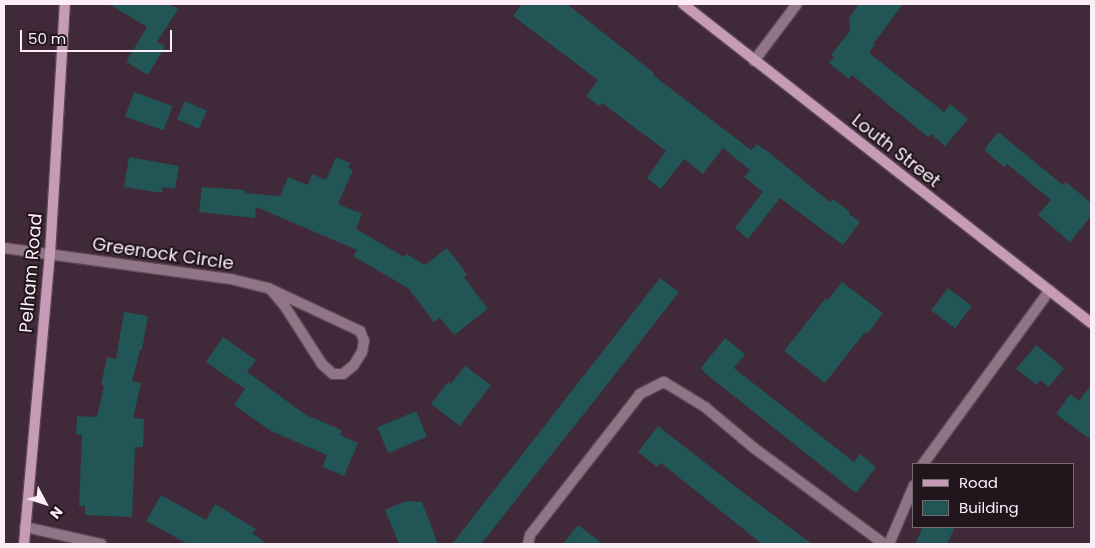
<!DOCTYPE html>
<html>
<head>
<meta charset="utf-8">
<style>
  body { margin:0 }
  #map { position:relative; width:1095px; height:548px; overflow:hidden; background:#402938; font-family:Poppins,sans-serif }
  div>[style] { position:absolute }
  .building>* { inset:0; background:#215556; transform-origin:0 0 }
  .roads { filter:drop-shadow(1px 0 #5e4857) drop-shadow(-1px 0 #5e4857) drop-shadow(0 1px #5e4857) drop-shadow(0 -1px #5e4857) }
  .service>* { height:10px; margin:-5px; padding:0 5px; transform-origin:5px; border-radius:5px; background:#907586 }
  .minor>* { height:10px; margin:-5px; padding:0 5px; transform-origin:5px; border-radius:5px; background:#907586 }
  .secondary>* { height:10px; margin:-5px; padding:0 5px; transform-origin:5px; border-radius:5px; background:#c59bb6 }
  span { translate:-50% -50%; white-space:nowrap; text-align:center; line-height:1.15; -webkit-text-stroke:4px #20161c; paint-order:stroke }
  .street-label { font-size:18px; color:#fdedf7 }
  .frame { position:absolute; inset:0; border:5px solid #fdedf7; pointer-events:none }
  .legend { position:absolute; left:912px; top:463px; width:162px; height:65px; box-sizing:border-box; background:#20161c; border:1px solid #786c74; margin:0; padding:6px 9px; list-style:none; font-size:15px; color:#fdedf7 }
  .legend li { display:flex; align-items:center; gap:10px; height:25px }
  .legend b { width:25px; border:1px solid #786c74 }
  .north { position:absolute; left:20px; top:478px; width:50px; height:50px; -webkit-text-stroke:4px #20161c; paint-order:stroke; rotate:130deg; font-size:14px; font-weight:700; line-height:20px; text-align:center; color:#fdedf7 }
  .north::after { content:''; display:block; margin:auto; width:18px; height:22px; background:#fdedf7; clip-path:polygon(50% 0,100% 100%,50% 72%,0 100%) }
  .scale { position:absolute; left:20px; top:30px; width:152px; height:22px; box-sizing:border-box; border:2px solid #fdedf7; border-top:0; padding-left:6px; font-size:15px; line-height:18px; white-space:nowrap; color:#fdedf7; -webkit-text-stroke:4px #20161c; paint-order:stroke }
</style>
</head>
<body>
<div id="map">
  <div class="building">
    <i style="clip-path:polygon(109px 4px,169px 4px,178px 9px,157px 42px,165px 46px,148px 75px,126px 62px,147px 27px)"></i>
    <i style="clip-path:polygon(522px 4px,567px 4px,654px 73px,653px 75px,751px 150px,757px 144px,767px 151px,830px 202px,833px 199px,850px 212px,849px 214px,860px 222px,843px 245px,780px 198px,748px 239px,735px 228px,763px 192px,744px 177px,750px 170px,723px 148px,703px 174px,684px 159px,661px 189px,647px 178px,666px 151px,602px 103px,599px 106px,586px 96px,598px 80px,513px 16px)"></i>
    <i style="clip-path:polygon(859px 4px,903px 4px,873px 44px,875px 45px,869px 53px,944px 112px,950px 104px,968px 119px,945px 146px,931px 134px,928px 137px,852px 75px,849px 79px,829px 63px,834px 57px,831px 55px,850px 31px,849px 17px)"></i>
    <i style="left:134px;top:92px;width:41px;height:26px;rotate:20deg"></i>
    <i style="left:185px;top:101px;width:24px;height:20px;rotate:24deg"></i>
    <i style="clip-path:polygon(998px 132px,1063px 185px,1066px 182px,1091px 203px,1091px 216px,1070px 242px,1038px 215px,1051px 200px,1007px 164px,1004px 167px,984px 150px)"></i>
    <i style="clip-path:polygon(129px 157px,179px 166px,175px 189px,163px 187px,162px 193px,124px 187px)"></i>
    <i style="clip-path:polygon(336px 157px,350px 163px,348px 168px,353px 170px,338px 204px,362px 214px,356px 229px,404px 257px,406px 254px,425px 265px,447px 248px,467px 274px,464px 277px,488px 309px,454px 335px,440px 318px,434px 322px,408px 288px,353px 256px,357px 250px,256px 207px,255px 218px,199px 212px,202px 187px,245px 190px,245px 193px,280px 196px,288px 177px,308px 185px,312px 174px,326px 180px)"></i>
    <i style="clip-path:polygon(660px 278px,679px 292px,602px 391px,481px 544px,452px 544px)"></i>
    <i style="clip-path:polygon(842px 282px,883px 313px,867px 334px,865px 332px,825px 383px,784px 351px,826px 298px,828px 300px)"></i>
    <i style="left:948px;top:288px;width:30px;height:28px;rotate:37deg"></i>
    <i style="clip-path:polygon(124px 312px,148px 316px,142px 350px,140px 350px,132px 381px,141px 383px,133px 418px,144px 419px,143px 447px,135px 447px,132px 517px,85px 515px,85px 506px,79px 506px,82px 435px,76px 434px,77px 416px,97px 417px,104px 386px,101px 385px,107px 357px,116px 359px)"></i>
    <i style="clip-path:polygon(223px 337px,256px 360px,247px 372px,306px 415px,342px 430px,340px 435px,358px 443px,344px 476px,323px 467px,327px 455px,271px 431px,234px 405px,245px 389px,206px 362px)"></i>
    <i style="clip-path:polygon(725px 338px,745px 354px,734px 368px,854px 462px,860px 454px,876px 467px,856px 493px,706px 374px,701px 368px)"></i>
    <i style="clip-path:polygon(1036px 345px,1064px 368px,1049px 387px,1040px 380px,1037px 385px,1016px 369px)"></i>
    <i style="clip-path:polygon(465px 366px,491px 385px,460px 426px,431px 404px,448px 382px,451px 384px)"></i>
    <i style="clip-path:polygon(1091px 385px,1091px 440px,1056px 414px,1070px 394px,1079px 401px)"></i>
    <i style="left:416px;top:411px;width:28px;height:42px;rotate:67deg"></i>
    <i style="clip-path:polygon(658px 426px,740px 490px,812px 544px,762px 544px,661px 463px,657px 467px,638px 452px)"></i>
    <i style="clip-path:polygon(161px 495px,206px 520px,215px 504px,256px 529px,252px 533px,267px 544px,188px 544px,146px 521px)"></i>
    <i style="clip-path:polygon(406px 501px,422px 502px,438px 544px,399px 544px,385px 510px)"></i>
    <i style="clip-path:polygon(578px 525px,603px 544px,563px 544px)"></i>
    <i style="clip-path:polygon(923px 527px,955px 527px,947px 544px,915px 544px)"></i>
  </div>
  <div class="roads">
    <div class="service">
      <i style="left:923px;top:464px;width:215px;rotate:-53.9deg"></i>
      <i style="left:528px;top:544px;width:9px;rotate:-77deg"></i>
      <i style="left:530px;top:535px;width:179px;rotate:-52deg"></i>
      <i style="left:640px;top:394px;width:27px;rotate:-27deg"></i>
      <i style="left:664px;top:382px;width:48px;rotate:31.4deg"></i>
      <i style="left:705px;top:407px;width:64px;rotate:39.9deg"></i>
      <i style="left:754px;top:448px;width:162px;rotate:36.4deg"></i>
      <i style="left:889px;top:544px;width:64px;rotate:-67deg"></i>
    </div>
    <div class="minor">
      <i style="left:754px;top:61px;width:71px;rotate:-53deg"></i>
      <i style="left:4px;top:248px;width:229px;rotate:7.8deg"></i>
      <i style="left:231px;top:279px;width:38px;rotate:14deg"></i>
      <i style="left:268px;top:288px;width:102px;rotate:25.1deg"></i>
      <i style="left:360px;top:331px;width:11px;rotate:68deg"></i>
      <i style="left:364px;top:341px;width:11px;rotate:100deg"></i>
      <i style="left:362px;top:352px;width:15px;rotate:122deg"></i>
      <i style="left:354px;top:365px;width:14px;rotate:141deg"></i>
      <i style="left:343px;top:374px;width:10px;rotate:180deg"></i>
      <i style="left:333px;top:374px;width:15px;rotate:-138deg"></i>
      <i style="left:322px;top:364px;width:70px;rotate:-122.8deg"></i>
      <i style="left:284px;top:305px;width:21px;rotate:-131deg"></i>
      <i style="left:25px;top:527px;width:78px;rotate:12.6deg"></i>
    </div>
    <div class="secondary">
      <i style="left:683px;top:4px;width:518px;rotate:38.02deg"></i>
      <i style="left:24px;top:544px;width:291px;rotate:-84.9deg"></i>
      <i style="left:50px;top:254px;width:250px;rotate:-86.6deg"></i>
    </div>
  </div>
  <div class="street-label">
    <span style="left:896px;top:151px;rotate:38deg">Louth Street</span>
    <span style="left:163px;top:254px;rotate:8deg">Greenock Circle</span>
    <span style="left:31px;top:273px;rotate:-85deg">Pelham Road</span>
  </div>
  <div class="frame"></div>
  <ul class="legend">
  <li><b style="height:6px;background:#c59bb6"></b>Road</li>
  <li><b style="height:14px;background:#215556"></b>Building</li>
  </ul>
  <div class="north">N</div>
  <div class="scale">50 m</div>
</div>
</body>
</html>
